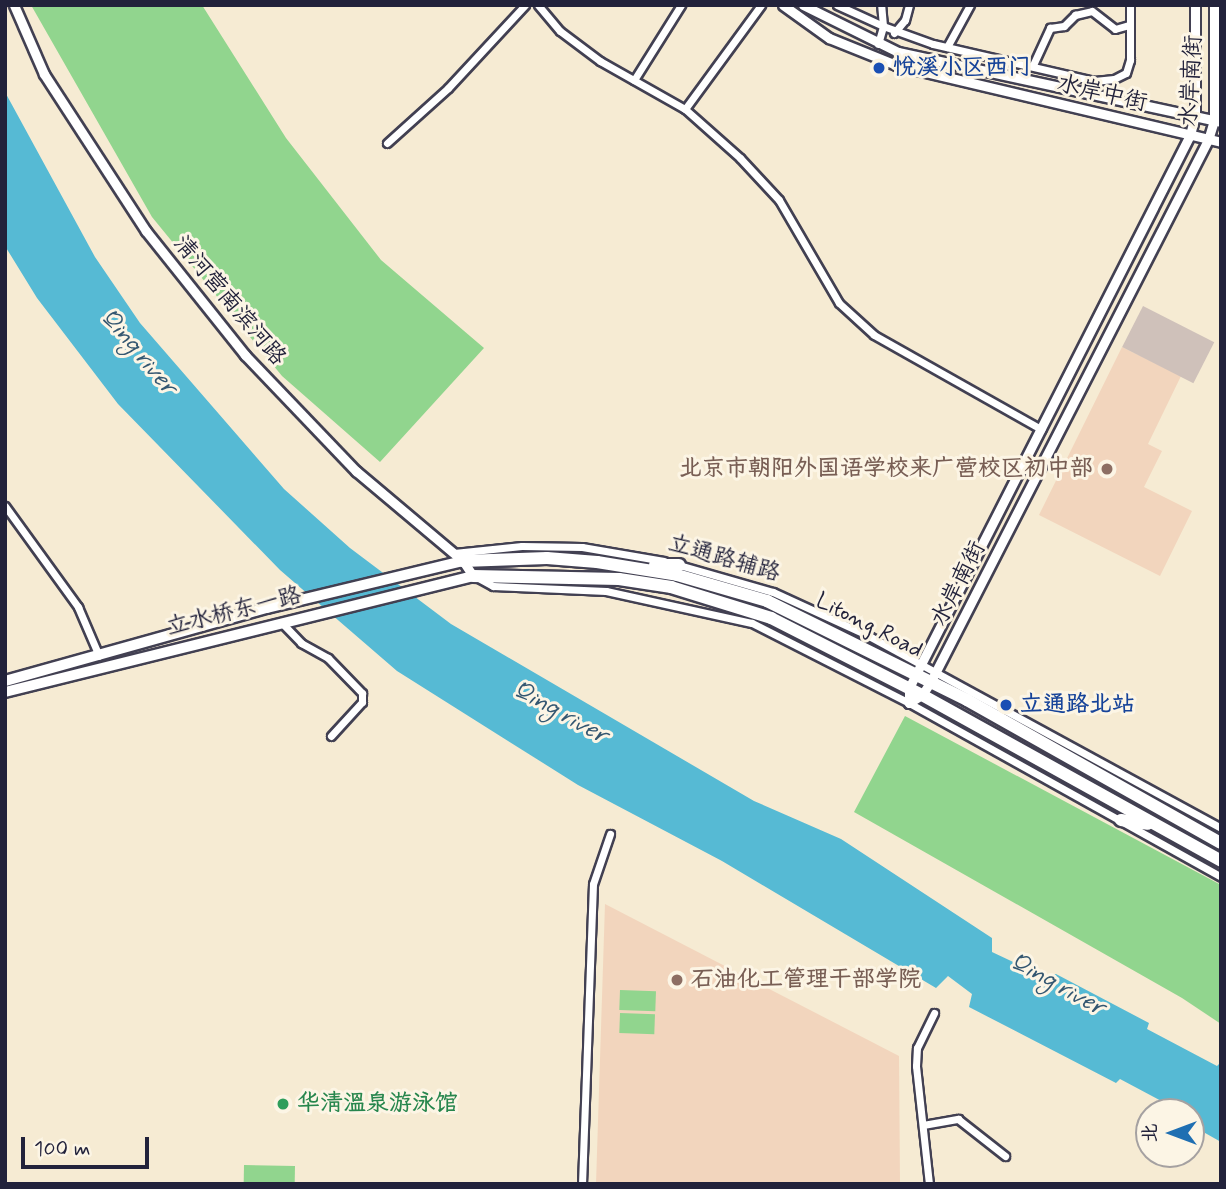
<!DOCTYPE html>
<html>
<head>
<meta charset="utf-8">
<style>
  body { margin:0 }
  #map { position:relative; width:1226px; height:1189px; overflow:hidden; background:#f6ebd3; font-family:Mynerve,"LXGW WenKai TC",sans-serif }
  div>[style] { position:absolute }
  .built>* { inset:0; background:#f2d5bd }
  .industrial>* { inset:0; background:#cfc1ba; transform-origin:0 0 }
  .green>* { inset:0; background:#91d58e; transform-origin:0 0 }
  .water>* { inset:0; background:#56bad4 }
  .roads { filter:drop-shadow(2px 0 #424052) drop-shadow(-2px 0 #424052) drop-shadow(0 2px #424052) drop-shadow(0 -2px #424052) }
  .minor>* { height:7px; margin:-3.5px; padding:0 3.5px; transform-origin:3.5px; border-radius:3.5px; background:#fff }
  .tertiary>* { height:9px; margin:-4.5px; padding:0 4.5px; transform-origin:4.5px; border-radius:4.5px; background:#fff }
  .secondary>* { height:10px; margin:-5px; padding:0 5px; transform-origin:5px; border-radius:5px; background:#fff }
  .primary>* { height:12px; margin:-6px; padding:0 6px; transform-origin:6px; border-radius:6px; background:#fff }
  .dots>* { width:19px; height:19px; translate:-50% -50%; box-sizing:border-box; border:4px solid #fcf5e5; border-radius:50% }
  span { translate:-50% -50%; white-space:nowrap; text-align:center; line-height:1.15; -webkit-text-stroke:6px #fcf5e5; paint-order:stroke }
  .transit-label { font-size:23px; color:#164399; font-weight:700 }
  .left { translate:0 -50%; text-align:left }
  .street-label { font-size:23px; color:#22223b }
  .education-label { font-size:23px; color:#785e54; font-weight:700 }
  .right { translate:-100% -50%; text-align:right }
  .leisure-label { font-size:23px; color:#27864d; font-weight:700 }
  .water-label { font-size:24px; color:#345771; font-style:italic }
  .frame { position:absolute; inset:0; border:7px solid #22223b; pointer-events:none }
  .north { position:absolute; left:1135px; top:1098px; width:70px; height:70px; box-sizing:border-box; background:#fcf5e5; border:2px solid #a5a1a1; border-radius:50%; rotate:270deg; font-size:19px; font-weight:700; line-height:28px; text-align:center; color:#22223b }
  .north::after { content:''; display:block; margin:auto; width:24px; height:32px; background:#1f6fb2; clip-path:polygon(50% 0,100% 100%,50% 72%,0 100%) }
  .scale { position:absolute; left:21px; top:1137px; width:128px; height:32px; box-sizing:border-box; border:4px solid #22223b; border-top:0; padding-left:9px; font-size:21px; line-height:24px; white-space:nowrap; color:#22223b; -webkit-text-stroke:5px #fcf5e5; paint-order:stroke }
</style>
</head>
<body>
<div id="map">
  <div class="built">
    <i style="clip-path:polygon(1122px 347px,1181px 376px,1148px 444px,1162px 451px,1144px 487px,1192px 511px,1160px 576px,1039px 515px)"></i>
    <i style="clip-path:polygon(605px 904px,899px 1056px,900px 1184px,596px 1184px)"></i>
  </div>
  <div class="industrial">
    <i style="left:1143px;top:306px;width:80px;height:46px;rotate:27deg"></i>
  </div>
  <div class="green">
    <i style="clip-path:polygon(31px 5px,202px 5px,286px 138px,381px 260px,484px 348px,380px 462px,282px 376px,152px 217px)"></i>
    <i style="clip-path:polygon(905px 716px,1221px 885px,1221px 1024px,1182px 998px,854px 812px)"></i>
    <i style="left:620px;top:990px;width:36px;height:20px;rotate:2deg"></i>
    <i style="left:620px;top:1013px;width:35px;height:20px;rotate:2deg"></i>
    <i style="left:244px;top:1165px;width:51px;height:19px;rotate:1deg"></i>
  </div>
  <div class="water">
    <i style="clip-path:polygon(5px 92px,95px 257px,140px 323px,284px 489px,350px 548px,451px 624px,754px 801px,841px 839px,992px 938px,992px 952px,1039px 974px,1056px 974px,1149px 1023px,1147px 1029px,1217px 1066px,1221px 1062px,1221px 1142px,1191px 1125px,1191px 1112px,1182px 1112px,1120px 1079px,1116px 1083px,969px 1007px,972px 994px,948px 976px,936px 988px,722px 861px,578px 785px,397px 671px,280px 570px,118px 404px,37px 298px,5px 246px)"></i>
  </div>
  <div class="roads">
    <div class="minor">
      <i style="left:538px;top:5px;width:34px;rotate:50deg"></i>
      <i style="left:560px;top:31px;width:50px;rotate:36.9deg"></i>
      <i style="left:600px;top:61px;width:98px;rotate:29.5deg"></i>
      <i style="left:685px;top:109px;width:74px;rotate:41.7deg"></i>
      <i style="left:740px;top:158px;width:57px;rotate:47.1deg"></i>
      <i style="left:779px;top:200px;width:119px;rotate:59.8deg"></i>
      <i style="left:839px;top:303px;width:47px;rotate:42.4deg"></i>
      <i style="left:874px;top:335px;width:192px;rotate:29.4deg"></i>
      <i style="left:837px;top:5px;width:51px;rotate:24.5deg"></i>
      <i style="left:883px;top:26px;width:21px;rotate:-95deg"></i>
      <i style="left:894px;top:33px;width:17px;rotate:-50deg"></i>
      <i style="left:905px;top:20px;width:16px;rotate:-75deg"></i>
      <i style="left:878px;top:44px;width:19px;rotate:-74deg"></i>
      <i style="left:883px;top:26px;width:53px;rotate:19.8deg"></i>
      <i style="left:933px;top:44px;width:165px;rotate:12.9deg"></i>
      <i style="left:1094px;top:81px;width:20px;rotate:-6deg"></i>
      <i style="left:1114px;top:79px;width:13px;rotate:-27deg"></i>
      <i style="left:1126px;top:73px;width:14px;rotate:-73deg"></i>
      <i style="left:1130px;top:60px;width:55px;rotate:-90deg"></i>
      <i style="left:947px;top:47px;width:48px;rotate:-61.3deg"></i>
      <i style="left:1033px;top:65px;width:41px;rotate:-65.3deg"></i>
      <i style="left:1050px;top:28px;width:14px;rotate:-8deg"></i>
      <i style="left:1064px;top:26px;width:16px;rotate:-45deg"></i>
      <i style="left:1075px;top:15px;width:17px;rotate:-13deg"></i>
      <i style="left:1092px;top:11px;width:29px;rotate:38deg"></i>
      <i style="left:1115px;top:29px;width:15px;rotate:-16deg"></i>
      <i style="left:634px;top:80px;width:89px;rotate:-57.9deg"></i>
      <i style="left:685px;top:109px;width:129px;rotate:-53.8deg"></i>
      <i style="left:387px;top:143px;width:82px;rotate:-42deg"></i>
      <i style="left:448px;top:88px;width:113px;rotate:-47.1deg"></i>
      <i style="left:5px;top:506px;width:125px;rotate:54.1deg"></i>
      <i style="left:78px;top:607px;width:53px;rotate:66.8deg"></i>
      <i style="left:454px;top:553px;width:68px;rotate:-5.9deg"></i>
      <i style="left:522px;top:546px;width:60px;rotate:1deg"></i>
      <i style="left:582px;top:547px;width:83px;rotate:9.7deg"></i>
      <i style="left:679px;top:565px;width:98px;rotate:16deg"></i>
      <i style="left:773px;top:592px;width:106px;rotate:24.6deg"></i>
      <i style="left:869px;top:636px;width:401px;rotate:28.6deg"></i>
      <i style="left:480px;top:579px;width:15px;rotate:28deg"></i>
      <i style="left:493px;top:586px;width:113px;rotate:2.5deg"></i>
      <i style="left:606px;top:591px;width:149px;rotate:12.4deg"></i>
      <i style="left:752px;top:623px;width:176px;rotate:27deg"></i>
      <i style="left:909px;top:703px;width:357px;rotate:29.1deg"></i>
      <i style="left:282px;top:623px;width:28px;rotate:46deg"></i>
      <i style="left:301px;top:643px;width:31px;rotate:29deg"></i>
      <i style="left:328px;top:658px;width:49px;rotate:45.8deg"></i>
      <i style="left:362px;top:693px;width:9px;rotate:90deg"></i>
      <i style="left:362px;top:702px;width:46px;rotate:132.4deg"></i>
      <i style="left:923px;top:1125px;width:36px;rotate:-10deg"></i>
      <i style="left:958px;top:1119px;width:60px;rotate:38.2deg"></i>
      <i style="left:582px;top:1184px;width:300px;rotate:-87.9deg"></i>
      <i style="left:593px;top:884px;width:53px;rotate:-71.2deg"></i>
      <i style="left:929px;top:1184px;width:119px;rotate:-96.3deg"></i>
      <i style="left:916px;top:1066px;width:18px;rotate:-87deg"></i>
      <i style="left:917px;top:1048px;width:39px;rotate:-64deg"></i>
    </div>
    <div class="tertiary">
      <i style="left:14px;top:5px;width:75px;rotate:66.5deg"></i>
      <i style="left:44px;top:74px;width:187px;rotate:57deg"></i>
      <i style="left:146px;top:231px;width:159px;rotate:51.4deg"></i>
      <i style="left:245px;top:355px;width:161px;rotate:46.3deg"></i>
      <i style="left:356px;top:471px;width:140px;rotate:40.1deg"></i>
      <i style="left:463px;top:561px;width:18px;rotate:56deg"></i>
      <i style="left:783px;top:5px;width:57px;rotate:35.7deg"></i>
      <i style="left:829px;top:38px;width:72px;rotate:21.9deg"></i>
      <i style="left:896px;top:65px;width:334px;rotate:13.3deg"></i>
      <i style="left:803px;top:5px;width:106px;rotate:26.3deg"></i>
      <i style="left:898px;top:52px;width:330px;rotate:12.2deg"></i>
      <i style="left:1195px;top:5px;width:110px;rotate:90deg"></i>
      <i style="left:1195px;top:115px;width:21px;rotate:104deg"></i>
      <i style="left:1190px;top:135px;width:620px;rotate:116.94deg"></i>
      <i style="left:909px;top:688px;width:15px;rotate:90deg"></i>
      <i style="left:909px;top:703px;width:15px;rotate:-32deg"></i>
      <i style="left:922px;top:695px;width:17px;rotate:-57deg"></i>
      <i style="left:931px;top:681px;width:608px;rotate:-62.89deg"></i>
      <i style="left:1208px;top:140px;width:21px;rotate:-73deg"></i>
      <i style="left:1214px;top:120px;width:115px;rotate:-90deg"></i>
    </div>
    <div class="secondary">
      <i style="left:5px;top:681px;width:272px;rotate:-15.6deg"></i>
      <i style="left:267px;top:608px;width:202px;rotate:-13.5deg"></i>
      <i style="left:5px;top:692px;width:482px;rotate:-13.9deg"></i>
    </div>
    <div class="primary">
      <i style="left:463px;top:561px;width:84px;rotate:-2deg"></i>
      <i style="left:547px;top:558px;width:50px;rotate:4.6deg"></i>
      <i style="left:597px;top:562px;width:81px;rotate:9.2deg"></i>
      <i style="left:677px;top:575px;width:94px;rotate:16.1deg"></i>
      <i style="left:767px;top:601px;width:223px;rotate:26.3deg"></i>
      <i style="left:967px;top:700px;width:291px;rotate:29.4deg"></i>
      <i style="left:655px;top:565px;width:24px"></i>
      <i style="left:473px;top:576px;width:146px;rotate:1.2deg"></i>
      <i style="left:619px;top:579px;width:53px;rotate:8.7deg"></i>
      <i style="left:671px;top:587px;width:105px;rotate:17.2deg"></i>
      <i style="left:771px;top:618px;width:169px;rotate:27deg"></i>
      <i style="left:922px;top:695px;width:342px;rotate:29deg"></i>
      <i style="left:1121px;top:820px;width:27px;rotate:8deg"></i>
    </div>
  </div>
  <div class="dots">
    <i style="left:879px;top:68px;background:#1a4fb4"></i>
    <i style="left:1107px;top:469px;background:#8d6e63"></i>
    <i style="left:1006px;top:705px;background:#1a4fb4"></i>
    <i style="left:677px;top:980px;background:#8d6e63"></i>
    <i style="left:283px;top:1104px;background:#2e9e5b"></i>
  </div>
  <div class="transit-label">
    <span class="left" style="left:893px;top:68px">悦溪小区西门</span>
    <span class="left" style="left:1020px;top:705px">立通路北站</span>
  </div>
  <div class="street-label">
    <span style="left:1192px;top:81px;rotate:-87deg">水岸南街</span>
    <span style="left:1102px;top:94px;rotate:13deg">水岸中街</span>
    <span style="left:229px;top:301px;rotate:50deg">清河营南滨河路</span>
    <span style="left:724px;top:559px;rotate:16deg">立通路辅路</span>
    <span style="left:959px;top:584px;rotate:-63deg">水岸南街</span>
    <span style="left:234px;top:612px;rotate:-14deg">立水桥东一路</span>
    <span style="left:869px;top:626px;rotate:27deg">Litong Road</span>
  </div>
  <div class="education-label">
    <span class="right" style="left:1093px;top:469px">北京市朝阳外国语学校来广营校区初中部</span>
    <span class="left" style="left:691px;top:980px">石油化工管理干部学院</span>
  </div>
  <div class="leisure-label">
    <span class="left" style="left:297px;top:1104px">华清温泉游泳馆</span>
  </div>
  <div class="water-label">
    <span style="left:138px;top:352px;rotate:50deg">Qing river</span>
    <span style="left:560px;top:713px;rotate:29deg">Qing river</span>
    <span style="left:1057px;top:985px;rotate:29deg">Qing river</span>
  </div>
  <div class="frame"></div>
  <div class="north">北</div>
  <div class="scale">100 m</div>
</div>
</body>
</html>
